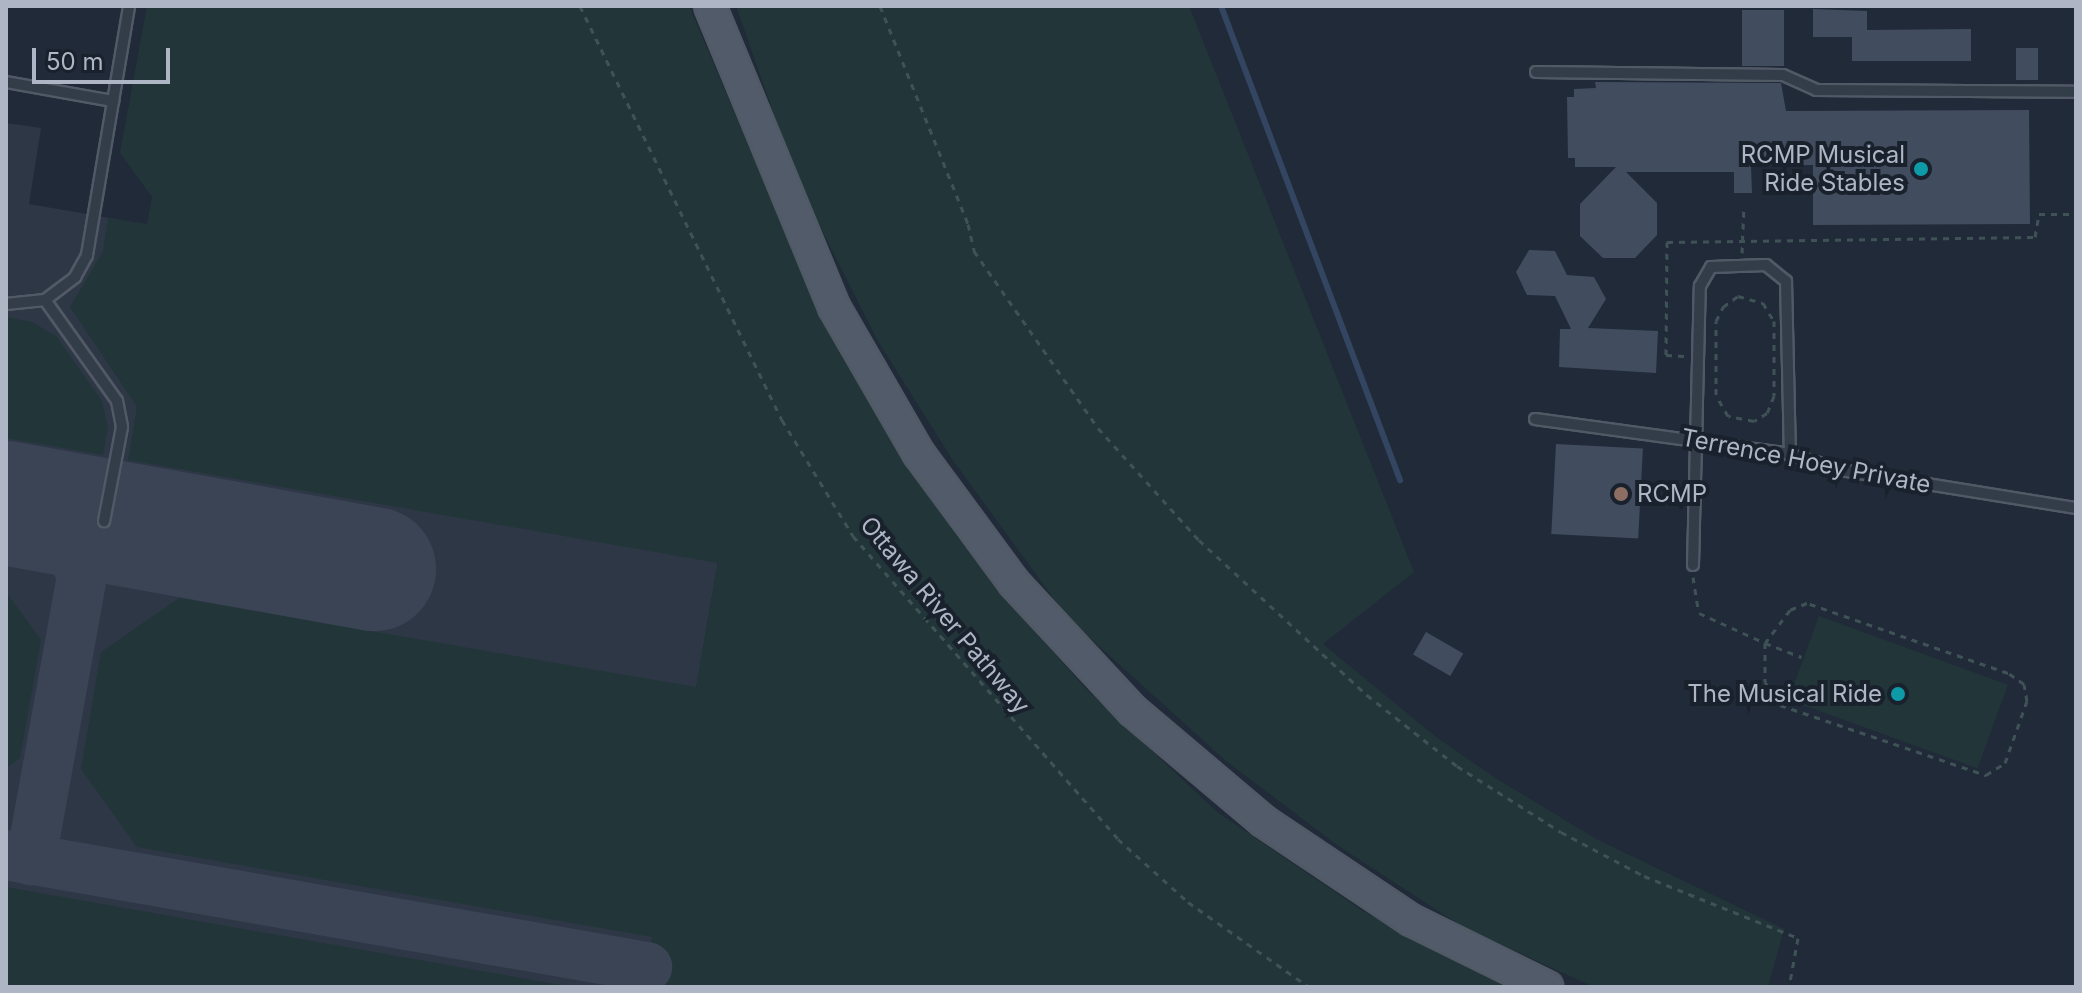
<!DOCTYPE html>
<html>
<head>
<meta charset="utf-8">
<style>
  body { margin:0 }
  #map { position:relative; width:2082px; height:993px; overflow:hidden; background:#202a38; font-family:Inter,sans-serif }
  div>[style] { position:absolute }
  .airport>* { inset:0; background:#2e3746 }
  .green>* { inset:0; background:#223639; transform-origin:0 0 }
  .stream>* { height:6px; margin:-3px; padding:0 3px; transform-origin:3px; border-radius:3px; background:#334561 }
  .taxiway>* { height:50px; margin:-25px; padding:0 25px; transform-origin:25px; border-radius:25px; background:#3a4454 }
  .runway>* { height:124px; margin:-62px; padding:0 62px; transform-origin:62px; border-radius:62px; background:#3a4454 }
  .building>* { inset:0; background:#414c5e; transform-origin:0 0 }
  .path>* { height:3px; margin-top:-1.5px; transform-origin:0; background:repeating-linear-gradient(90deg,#3f5357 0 6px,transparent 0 12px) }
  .roads { filter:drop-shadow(2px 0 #515966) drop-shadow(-2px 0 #515966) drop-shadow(0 2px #515966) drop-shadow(0 -2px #515966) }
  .service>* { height:10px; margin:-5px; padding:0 5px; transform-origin:5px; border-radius:5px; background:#333c49 }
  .primary>* { height:30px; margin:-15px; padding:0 15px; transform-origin:15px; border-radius:15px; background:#515b69 }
  .dots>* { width:22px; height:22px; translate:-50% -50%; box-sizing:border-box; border:4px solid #19212d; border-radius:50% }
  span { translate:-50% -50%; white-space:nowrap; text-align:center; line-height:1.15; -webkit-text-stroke:8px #19212d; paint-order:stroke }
  .poi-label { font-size:24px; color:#aeb6c5 }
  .right { translate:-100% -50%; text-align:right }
  .left { translate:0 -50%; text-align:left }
  .street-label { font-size:24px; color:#aeb6c5 }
  .frame { position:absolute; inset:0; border:8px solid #aeb6c5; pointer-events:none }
  .scale { position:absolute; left:32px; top:48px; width:138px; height:36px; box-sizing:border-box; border:4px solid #aeb6c5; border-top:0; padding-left:10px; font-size:24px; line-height:28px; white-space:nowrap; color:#aeb6c5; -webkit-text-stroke:6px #19212d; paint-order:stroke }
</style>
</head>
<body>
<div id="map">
  <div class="airport">
    <i style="clip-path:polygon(6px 123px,41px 128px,29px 204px,636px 309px,718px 562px,644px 987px,6px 987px)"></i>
  </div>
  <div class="green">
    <i style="clip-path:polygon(147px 6px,689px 6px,819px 311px,905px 460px,956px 535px,1029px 625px,1087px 690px,1217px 812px,1363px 911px,1510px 987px,644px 987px,652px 937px,137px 847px,81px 769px,101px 652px,179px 598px,696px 687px,718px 563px,128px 460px,137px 407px,70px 307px,103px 251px,108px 218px,147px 224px,152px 197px,120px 153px)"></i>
    <i style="clip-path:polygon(736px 6px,1189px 6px,1414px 572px,1323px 644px,1436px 737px,1497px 779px,1598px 840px,1784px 929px,1768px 987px,1594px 987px,1463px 927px,1337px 845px,1226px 761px,1068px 618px,952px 459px,878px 341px,798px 183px)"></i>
    <i style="clip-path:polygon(6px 317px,32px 322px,56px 336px,102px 401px,108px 427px,103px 455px,6px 438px)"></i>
    <i style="clip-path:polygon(6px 592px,41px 640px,20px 758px,6px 768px)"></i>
    <i style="left:1819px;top:616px;width:201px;height:89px;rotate:20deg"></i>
    <i style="clip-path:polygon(6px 887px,572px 987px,6px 987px)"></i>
  </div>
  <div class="stream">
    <i style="left:1221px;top:6px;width:507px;rotate:69.31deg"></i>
  </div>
  <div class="taxiway">
    <i style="left:21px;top:505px;width:49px;rotate:31.8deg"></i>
    <i style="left:63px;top:531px;width:49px;rotate:67.1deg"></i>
    <i style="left:82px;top:576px;width:289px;rotate:100.2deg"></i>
    <i style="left:6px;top:855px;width:651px;rotate:9.91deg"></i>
  </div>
  <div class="runway">
    <i style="left:6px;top:503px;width:374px;rotate:10.2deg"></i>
  </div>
  <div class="building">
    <i style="clip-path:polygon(1813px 9px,1867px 11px,1867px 30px,1971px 29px,1971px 61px,1852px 61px,1852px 37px,1813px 37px)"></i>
    <i style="left:1742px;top:10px;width:42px;height:56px"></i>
    <i style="left:2016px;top:48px;width:22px;height:32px"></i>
    <i style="clip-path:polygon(1595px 82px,1781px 83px,1786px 111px,2029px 110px,2030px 224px,1813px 225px,1813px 165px,1751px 166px,1752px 193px,1734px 193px,1734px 172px,1626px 172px,1657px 203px,1657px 235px,1635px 258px,1603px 258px,1580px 236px,1580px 204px,1616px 167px,1575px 167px,1575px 158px,1568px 158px,1567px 97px,1574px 97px,1574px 89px,1596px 88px)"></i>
    <i style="clip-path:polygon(1529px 250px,1555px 251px,1567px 275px,1594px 277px,1606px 299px,1588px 328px,1658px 331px,1656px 373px,1559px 367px,1560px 329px,1571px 329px,1555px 296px,1527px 295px,1516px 272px)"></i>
    <i style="left:1556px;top:444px;width:87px;height:90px;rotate:3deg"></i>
    <i style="left:1426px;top:632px;width:43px;height:26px;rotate:30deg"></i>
  </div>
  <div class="path">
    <i style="left:580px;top:6px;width:461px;rotate:64deg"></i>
    <i style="left:782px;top:420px;width:136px;rotate:58.5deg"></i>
    <i style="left:853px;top:536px;width:403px;rotate:48.8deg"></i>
    <i style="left:1118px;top:839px;width:94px;rotate:42deg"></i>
    <i style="left:1188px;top:902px;width:148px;rotate:35.1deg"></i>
    <i style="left:880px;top:6px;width:235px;rotate:68deg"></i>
    <i style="left:968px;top:224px;width:28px;rotate:77deg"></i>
    <i style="left:974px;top:251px;width:216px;rotate:55deg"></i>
    <i style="left:1098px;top:428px;width:151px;rotate:48deg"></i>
    <i style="left:1199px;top:540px;width:229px;rotate:42.7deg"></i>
    <i style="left:1367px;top:695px;width:115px;rotate:38.3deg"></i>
    <i style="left:1457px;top:766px;width:123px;rotate:32.4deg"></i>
    <i style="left:1561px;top:832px;width:94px;rotate:27.9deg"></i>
    <i style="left:1644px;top:876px;width:166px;rotate:21.9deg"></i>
    <i style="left:1798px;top:938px;width:50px;rotate:100.4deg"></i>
    <i style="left:1742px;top:253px;width:47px;rotate:-87.6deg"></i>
    <i style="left:1738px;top:296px;width:26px;rotate:16deg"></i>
    <i style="left:1763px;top:303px;width:21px;rotate:59deg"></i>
    <i style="left:1774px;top:321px;width:75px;rotate:90deg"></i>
    <i style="left:1774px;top:396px;width:18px;rotate:112deg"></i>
    <i style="left:1767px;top:413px;width:15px;rotate:148deg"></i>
    <i style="left:1754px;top:421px;width:26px;rotate:-169deg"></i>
    <i style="left:1728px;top:416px;width:24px;rotate:-120deg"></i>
    <i style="left:1716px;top:395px;width:74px;rotate:-90deg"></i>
    <i style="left:1716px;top:321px;width:16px;rotate:-63deg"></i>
    <i style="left:1723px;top:307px;width:19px;rotate:-36deg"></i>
    <i style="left:1684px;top:356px;width:18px;rotate:-177deg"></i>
    <i style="left:1666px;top:355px;width:113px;rotate:-89.5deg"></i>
    <i style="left:1667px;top:242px;width:368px;rotate:-0.8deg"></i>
    <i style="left:2035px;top:237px;width:23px;rotate:-80deg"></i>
    <i style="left:2039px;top:214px;width:37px"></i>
    <i style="left:1693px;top:577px;width:36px;rotate:81deg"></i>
    <i style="left:1699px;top:613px;width:72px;rotate:24.4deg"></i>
    <i style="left:1765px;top:643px;width:39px;rotate:90deg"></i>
    <i style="left:1765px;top:682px;width:27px;rotate:57deg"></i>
    <i style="left:1780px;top:705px;width:218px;rotate:18.8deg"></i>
    <i style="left:1986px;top:775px;width:22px;rotate:-32deg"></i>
    <i style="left:2005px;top:763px;width:66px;rotate:-70.5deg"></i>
    <i style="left:2027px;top:701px;width:17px;rotate:-100deg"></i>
    <i style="left:2024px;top:684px;width:19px;rotate:-145deg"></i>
    <i style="left:2008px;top:673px;width:213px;rotate:-160.8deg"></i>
    <i style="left:1807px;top:603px;width:18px;rotate:158deg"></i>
    <i style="left:1790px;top:610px;width:41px;rotate:127.1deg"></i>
    <i style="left:1765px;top:643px;width:39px;rotate:21deg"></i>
  </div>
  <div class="roads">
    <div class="service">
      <i style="left:1536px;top:72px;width:247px;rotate:0.7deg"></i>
      <i style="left:1783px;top:75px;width:36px;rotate:24deg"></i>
      <i style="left:1816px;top:90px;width:260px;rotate:0.4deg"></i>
      <i style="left:6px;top:82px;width:109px;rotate:10.1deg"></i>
      <i style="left:45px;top:300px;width:124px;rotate:54.5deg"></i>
      <i style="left:117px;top:401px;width:26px;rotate:79deg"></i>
      <i style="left:122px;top:427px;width:96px;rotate:100.8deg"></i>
      <i style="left:6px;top:304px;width:39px;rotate:-6deg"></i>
      <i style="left:45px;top:300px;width:38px;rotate:-37deg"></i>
      <i style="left:75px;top:277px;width:25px;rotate:-61deg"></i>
      <i style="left:87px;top:255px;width:253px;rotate:-80.4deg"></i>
      <i style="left:1535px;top:419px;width:251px;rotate:7.8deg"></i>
      <i style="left:1784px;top:453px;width:66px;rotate:15.9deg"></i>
      <i style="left:1847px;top:471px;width:232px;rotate:9.2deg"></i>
      <i style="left:1693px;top:565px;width:279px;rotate:-88.6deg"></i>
      <i style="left:1700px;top:286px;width:22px;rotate:-60deg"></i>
      <i style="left:1711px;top:267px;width:55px;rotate:-2.1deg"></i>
      <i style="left:1766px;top:265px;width:26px;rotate:39deg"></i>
      <i style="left:1786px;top:281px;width:174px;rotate:88.7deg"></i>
    </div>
    <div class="primary">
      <i style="left:710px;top:6px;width:326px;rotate:67.6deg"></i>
      <i style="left:834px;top:307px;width:170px;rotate:60deg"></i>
      <i style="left:919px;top:454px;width:160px;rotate:53.6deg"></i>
      <i style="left:1014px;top:583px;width:175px;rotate:47.1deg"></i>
      <i style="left:1133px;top:711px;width:170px;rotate:40.2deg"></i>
      <i style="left:1263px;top:821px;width:178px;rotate:33.8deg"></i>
      <i style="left:1411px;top:920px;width:152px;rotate:26.2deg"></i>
    </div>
  </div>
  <div class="dots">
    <i style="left:1921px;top:169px;background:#0f9aa8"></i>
    <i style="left:1621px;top:494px;background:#8d6e63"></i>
    <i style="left:1898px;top:694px;background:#0f9aa8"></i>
  </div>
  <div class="poi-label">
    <span class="right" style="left:1905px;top:169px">RCMP Musical<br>Ride Stables</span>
    <span class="left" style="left:1637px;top:494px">RCMP</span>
    <span class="right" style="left:1882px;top:694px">The Musical Ride</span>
  </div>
  <div class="street-label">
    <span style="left:1806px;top:461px;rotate:11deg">Terrence Hoey Private</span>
    <span style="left:945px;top:615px;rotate:50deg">Ottawa River Pathway</span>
  </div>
  <div class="frame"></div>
  <div class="scale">50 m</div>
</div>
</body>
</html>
